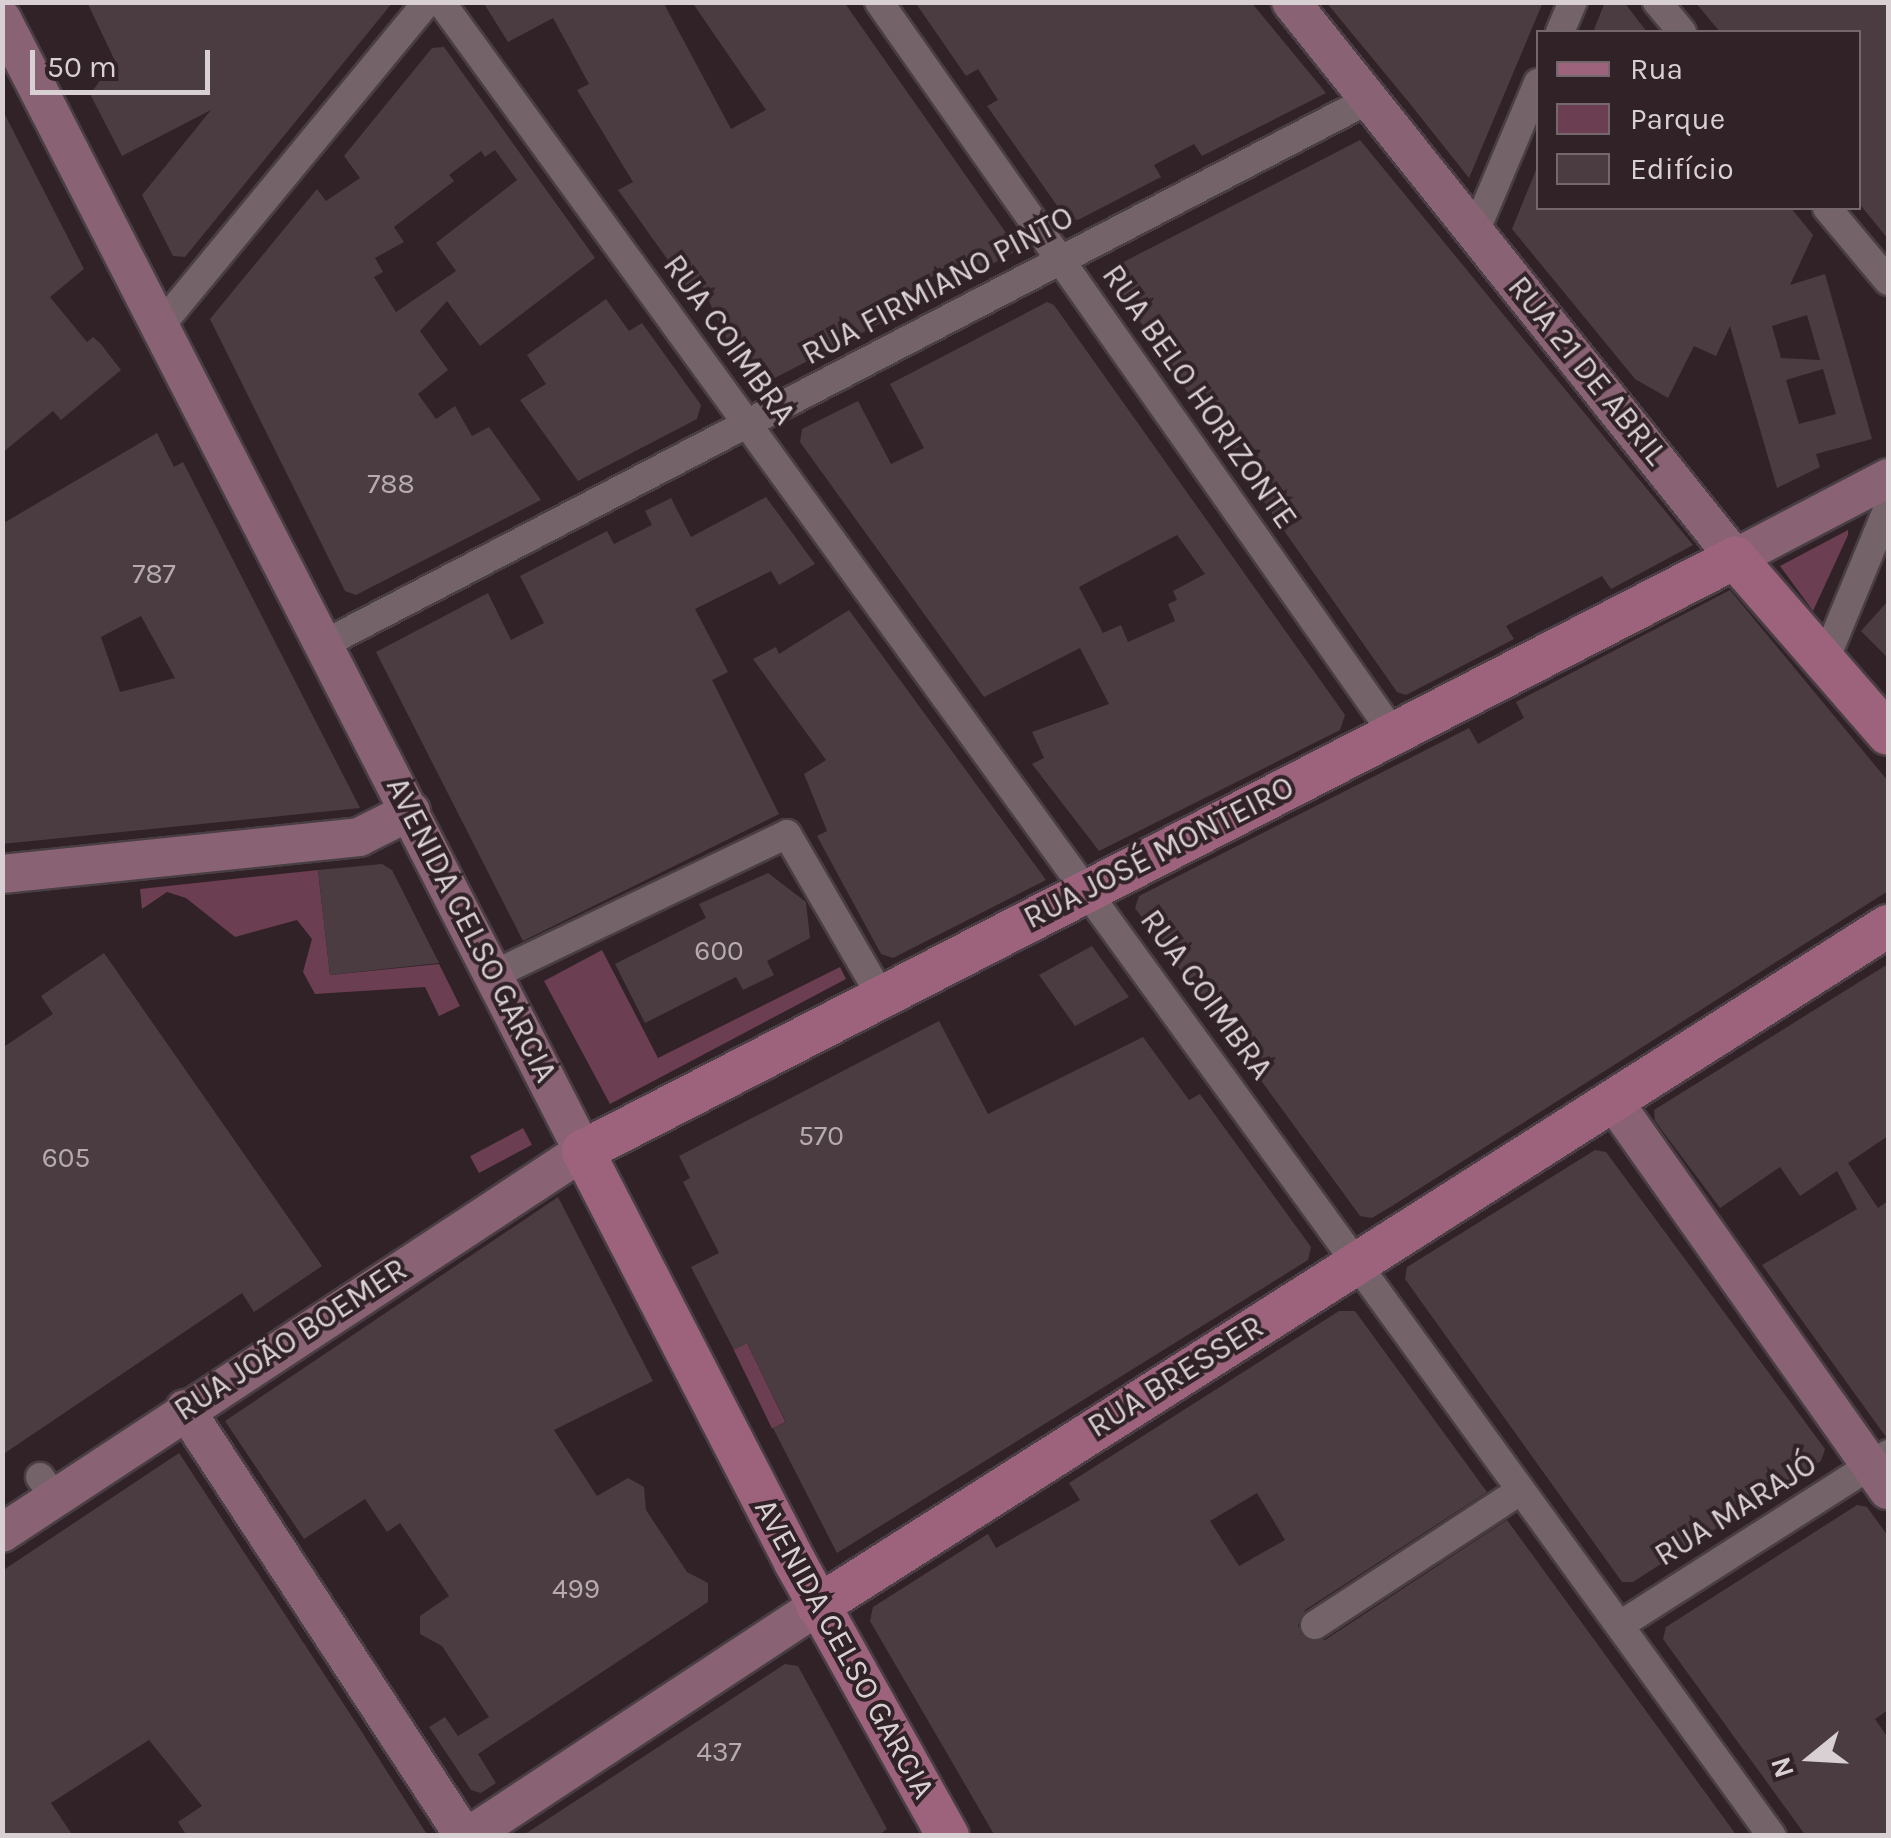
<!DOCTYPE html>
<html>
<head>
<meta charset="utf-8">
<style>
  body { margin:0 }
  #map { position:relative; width:1891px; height:1838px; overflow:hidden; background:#302227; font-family:Karla,sans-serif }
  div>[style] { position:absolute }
  .green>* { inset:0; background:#6b3e51; transform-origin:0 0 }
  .building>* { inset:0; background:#4b3c41 }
  .roads { filter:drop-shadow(2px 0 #493e43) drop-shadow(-2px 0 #493e43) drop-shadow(0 2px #493e43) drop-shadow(0 -2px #493e43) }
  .street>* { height:28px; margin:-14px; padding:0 14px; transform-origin:14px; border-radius:14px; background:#746369 }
  .secondary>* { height:38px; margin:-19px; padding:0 19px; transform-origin:19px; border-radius:19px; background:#896373 }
  .primary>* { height:42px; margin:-21px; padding:0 21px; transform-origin:21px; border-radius:21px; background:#9e637c }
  span { translate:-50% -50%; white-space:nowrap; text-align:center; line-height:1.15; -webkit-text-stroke:8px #302227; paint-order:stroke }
  .number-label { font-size:28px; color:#b6abae }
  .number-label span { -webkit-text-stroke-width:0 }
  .street-label { font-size:32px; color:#d9d0d3 }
  .frame { position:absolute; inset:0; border:5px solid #d9d0d3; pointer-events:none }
  .legend { position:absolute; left:1536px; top:30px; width:325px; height:180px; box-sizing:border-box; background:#302227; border:2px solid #74686c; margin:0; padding:12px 18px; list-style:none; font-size:30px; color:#d9d0d3 }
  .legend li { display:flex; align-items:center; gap:20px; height:50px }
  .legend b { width:50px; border:2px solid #74686c }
  .north { position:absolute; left:1761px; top:1708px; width:100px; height:100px; -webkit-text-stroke:8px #302227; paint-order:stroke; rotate:252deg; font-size:28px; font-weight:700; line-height:40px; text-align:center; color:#d9d0d3 }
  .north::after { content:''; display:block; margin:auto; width:35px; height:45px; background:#d9d0d3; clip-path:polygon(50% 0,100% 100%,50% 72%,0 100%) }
  .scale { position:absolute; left:30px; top:50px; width:180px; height:45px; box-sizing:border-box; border:5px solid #d9d0d3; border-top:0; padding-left:12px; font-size:30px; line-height:35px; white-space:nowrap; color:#d9d0d3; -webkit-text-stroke:8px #302227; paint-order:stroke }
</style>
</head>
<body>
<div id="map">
  <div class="green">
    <i style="clip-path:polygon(1848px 530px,1848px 535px,1813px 611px,1780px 566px)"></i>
    <i style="clip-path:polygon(318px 870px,330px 975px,439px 964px,460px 1006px,439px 1016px,425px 987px,315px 994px,303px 972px,312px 939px,297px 920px,235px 937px,186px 898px,167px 892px,142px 909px,140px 889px)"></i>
    <i style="clip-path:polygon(602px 950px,658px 1058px,840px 967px,846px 979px,610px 1104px,544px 981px)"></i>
    <i style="left:523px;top:1128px;width:19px;height:60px;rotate:62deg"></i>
    <i style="left:747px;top:1343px;width:88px;height:15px;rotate:64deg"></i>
  </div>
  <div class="building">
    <i style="clip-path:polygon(87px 2px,393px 2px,185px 257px,173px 256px,142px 195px,211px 110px,122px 156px,90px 94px,115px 61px)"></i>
    <i style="clip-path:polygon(483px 2px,663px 2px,731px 129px,766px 110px,692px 2px,844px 2px,1018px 250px,965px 279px,953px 261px,900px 301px,906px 310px,767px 382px,754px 380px,730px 346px,701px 284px,690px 291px,618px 190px,633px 182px,577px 90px,589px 84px,553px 18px,508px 42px)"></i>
    <i style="clip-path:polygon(915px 2px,1251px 2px,1326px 93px,1202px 156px,1194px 144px,1154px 165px,1161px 177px,1078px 220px,1065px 217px,987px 106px,998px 100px,978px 69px,966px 76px)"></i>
    <i style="clip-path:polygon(1326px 2px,1543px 2px,1469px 178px,1411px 105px)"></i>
    <i style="clip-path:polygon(1605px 2px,1624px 2px,1647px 32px,1593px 32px)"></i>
    <i style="clip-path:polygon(1695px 2px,1888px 2px,1888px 239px,1858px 202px,1858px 32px,1720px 32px)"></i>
    <i style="clip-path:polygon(evenodd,444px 47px,595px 258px,480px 346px,447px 301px,420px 331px,448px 370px,418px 394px,436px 419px,455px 406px,472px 436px,489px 427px,541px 500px,356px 595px,345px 591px,210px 319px,317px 189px,326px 201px,360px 178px,344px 156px,432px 48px,444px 47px,495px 150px,517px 180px,436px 243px,456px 271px,396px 312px,374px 277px,383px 272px,375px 258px,404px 242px,394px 227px,454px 181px,449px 175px,481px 151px,485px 157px,495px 150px)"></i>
    <i style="clip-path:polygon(2px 109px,84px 269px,50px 297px,87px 342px,93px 337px,100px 343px,121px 370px,61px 420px,53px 411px,2px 453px)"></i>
    <i style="clip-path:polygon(1360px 140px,1693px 545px,1611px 589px,1602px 576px,1506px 626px,1514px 639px,1406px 695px,1397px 692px,1250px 482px,1264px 475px,1246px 443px,1229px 452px,1212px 427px,1221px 422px,1202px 386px,1188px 393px,1106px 271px)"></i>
    <i style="clip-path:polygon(evenodd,1538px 165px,1538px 208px,1791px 208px,1813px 235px,1790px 285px,1825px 274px,1872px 439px,1816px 454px,1820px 467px,1777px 488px,1730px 326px,1716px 356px,1694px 346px,1668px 398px,1635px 379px,1512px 229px,1538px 165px,1807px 315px,1820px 360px,1781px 358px,1772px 326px,1807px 315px,1538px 165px,1823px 369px,1836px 414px,1799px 424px,1786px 380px,1823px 369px)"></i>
    <i style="clip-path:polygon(606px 299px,629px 331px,642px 323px,701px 405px,697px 419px,578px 481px,520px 400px,546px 384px,527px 355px)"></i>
    <i style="clip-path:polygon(evenodd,1047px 302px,1054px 305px,1345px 715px,1340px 730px,1099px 851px,1032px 764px,1044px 758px,1032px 732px,1109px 704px,1080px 648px,984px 697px,800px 442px,802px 429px,858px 401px,891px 464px,924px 448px,890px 384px,1047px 302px,1177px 535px,1205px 574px,1173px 591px,1177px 600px,1168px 604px,1175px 621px,1128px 642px,1121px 625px,1103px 633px,1079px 587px,1177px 535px)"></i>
    <i style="clip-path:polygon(evenodd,157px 433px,174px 467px,183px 462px,360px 808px,2px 844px,2px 524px,157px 433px,141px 616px,175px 678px,120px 692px,101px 637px,141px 616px)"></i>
    <i style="clip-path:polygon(766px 497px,815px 564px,779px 585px,771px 571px,695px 609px,728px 672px,712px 680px,779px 814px,523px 941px,376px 652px,488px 593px,511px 640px,544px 623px,520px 576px,607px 531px,614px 544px,652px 525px,645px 511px,671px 498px,691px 537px)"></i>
    <i style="clip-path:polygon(1730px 590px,1888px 781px,1888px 891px,1392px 1206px,1372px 1218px,1360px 1216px,1135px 908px,1139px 896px,1469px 728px,1478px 744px,1524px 718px,1516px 702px)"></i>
    <i style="clip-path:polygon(1888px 601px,1888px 658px,1861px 631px)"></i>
    <i style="clip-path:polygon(849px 610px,1046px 880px,893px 958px,881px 954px,817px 836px,827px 831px,804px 774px,826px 760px,753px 659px,776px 647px,779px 654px)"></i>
    <i style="clip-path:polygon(382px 864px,392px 870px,439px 963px,330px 975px,318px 870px)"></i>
    <i style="clip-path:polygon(768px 873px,806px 902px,810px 938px,767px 961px,774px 975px,743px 990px,736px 977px,645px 1023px,615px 964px,706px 918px,699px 904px)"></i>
    <i style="clip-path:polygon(1092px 946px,1129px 997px,1075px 1026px,1039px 975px)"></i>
    <i style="clip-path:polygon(104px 953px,322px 1266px,254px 1312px,242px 1293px,2px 1455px,2px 1048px,53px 1014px,41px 996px)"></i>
    <i style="clip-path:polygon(1888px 964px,1888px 1136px,1848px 1163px,1878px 1208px,1888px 1201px,1886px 1437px,1762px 1265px,1857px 1209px,1837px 1171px,1800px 1196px,1780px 1167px,1720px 1208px,1655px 1121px,1654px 1110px)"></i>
    <i style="clip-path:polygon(939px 1021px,988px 1114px,1143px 1037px,1189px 1100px,1200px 1094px,1311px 1247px,1308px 1260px,837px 1553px,773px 1428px,786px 1422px,747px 1343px,734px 1350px,691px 1267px,719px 1253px,683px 1182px,690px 1178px,679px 1156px)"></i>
    <i style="clip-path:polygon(1595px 1150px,1606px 1152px,1825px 1449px,1821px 1461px,1633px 1582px,1622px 1582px,1405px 1279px,1407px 1267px)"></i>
    <i style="clip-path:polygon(558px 1197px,653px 1381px,554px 1430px,597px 1496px,628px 1478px,644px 1487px,646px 1510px,687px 1572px,708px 1583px,708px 1602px,478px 1754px,496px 1783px,481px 1793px,471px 1790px,429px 1727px,445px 1717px,458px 1736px,489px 1717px,442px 1646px,420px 1634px,420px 1616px,449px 1596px,400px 1523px,387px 1532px,365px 1499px,304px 1539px,225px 1421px)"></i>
    <i style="clip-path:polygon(evenodd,1339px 1311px,1355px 1311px,1487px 1492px,1305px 1610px,1298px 1625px,1301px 1635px,1325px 1640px,1507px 1520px,1737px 1836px,995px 1836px,870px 1621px,873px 1607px,988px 1534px,996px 1548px,1080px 1500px,1069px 1483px,1339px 1311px,1257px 1493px,1285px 1540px,1239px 1566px,1210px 1521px,1257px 1493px)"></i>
    <i style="clip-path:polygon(179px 1453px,360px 1729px,428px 1836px,187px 1836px,178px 1822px,202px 1806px,149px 1740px,51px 1803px,73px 1836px,2px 1836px,2px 1571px)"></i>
    <i style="clip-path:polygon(1857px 1505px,1867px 1507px,1888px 1536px,1888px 1710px,1875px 1719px,1888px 1738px,1888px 1836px,1806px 1836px,1663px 1639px,1666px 1627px)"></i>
    <i style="clip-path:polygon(785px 1664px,798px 1666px,887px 1829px,877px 1836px,522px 1836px)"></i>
  </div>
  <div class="roads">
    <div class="street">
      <i style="left:441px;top:2px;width:2266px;rotate:54.03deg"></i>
      <i style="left:879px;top:2px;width:894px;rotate:54.89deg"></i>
      <i style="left:1657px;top:2px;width:39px;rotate:50deg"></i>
      <i style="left:1560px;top:32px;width:33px;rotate:-67deg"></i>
      <i style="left:1827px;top:208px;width:95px;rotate:50.1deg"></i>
      <i style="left:1475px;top:232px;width:162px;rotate:-67.1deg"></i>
      <i style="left:161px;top:325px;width:418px;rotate:-50.5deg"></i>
      <i style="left:326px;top:643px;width:1177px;rotate:-27.52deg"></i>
      <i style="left:1825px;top:660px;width:165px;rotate:-67.5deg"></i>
      <i style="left:493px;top:975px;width:326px;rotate:-25.6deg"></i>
      <i style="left:787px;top:834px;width:187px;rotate:59.9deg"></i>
      <i style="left:40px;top:1477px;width:26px;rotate:54deg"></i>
      <i style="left:1315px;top:1625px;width:246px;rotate:-33.2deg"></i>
      <i style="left:1620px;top:1625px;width:318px;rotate:-32.5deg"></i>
    </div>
    <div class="secondary">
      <i style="left:1291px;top:2px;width:712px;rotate:51.39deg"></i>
      <i style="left:1735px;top:558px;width:173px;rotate:-27.6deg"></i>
      <i style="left:2px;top:19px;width:1272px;rotate:62.83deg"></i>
      <i style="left:583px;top:1151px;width:695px;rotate:146.68deg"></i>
      <i style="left:2px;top:874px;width:359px;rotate:-5.9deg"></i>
      <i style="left:359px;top:837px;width:58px;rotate:-26.6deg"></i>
      <i style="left:1614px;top:1102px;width:475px;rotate:54.8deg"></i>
      <i style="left:185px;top:1409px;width:510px;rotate:56.84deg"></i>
      <i style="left:469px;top:1836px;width:418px;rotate:-33.4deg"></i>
    </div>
    <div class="primary">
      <i style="left:818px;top:1606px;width:1268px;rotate:-32.44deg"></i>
      <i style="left:948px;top:1836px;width:314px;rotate:-119.2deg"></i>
      <i style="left:795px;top:1562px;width:462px;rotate:-117.3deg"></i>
      <i style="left:583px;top:1151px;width:1296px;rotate:-27.24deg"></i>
      <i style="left:1735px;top:558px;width:233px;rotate:49deg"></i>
    </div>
  </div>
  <div class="number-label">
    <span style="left:391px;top:484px">788</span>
    <span style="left:154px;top:574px">787</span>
    <span style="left:719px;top:951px">600</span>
    <span style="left:821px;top:1136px">570</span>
    <span style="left:66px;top:1158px">605</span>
    <span style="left:576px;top:1589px">499</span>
    <span style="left:719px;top:1752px">437</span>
  </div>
  <div class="street-label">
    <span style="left:938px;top:286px;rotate:-28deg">RUA FIRMIANO PINTO</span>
    <span style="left:729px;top:340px;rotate:54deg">RUA COIMBRA</span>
    <span style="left:1587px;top:371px;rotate:51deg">RUA 21 DE ABRIL</span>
    <span style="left:1199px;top:397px;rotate:55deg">RUA BELO HORIZONTE</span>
    <span style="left:1159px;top:853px;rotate:-27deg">RUA JOSÉ MONTEIRO</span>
    <span style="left:471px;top:930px;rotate:63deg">AVENIDA CELSO GARCIA</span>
    <span style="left:1206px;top:995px;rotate:54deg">RUA COIMBRA</span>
    <span style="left:291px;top:1340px;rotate:-33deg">RUA JOÃO BOEMER</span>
    <span style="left:1176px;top:1377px;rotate:-32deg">RUA BRESSER</span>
    <span style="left:1736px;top:1510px;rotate:-32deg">RUA MARAJÓ</span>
    <span style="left:844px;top:1649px;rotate:61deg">AVENIDA CELSO GARCIA</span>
  </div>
  <div class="frame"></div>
  <ul class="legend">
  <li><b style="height:12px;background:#9e637c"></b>Rua</li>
  <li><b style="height:28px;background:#6b3e51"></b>Parque</li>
  <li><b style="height:28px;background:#4b3c41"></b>Edifício</li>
  </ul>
  <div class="north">N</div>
  <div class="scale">50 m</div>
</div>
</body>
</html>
